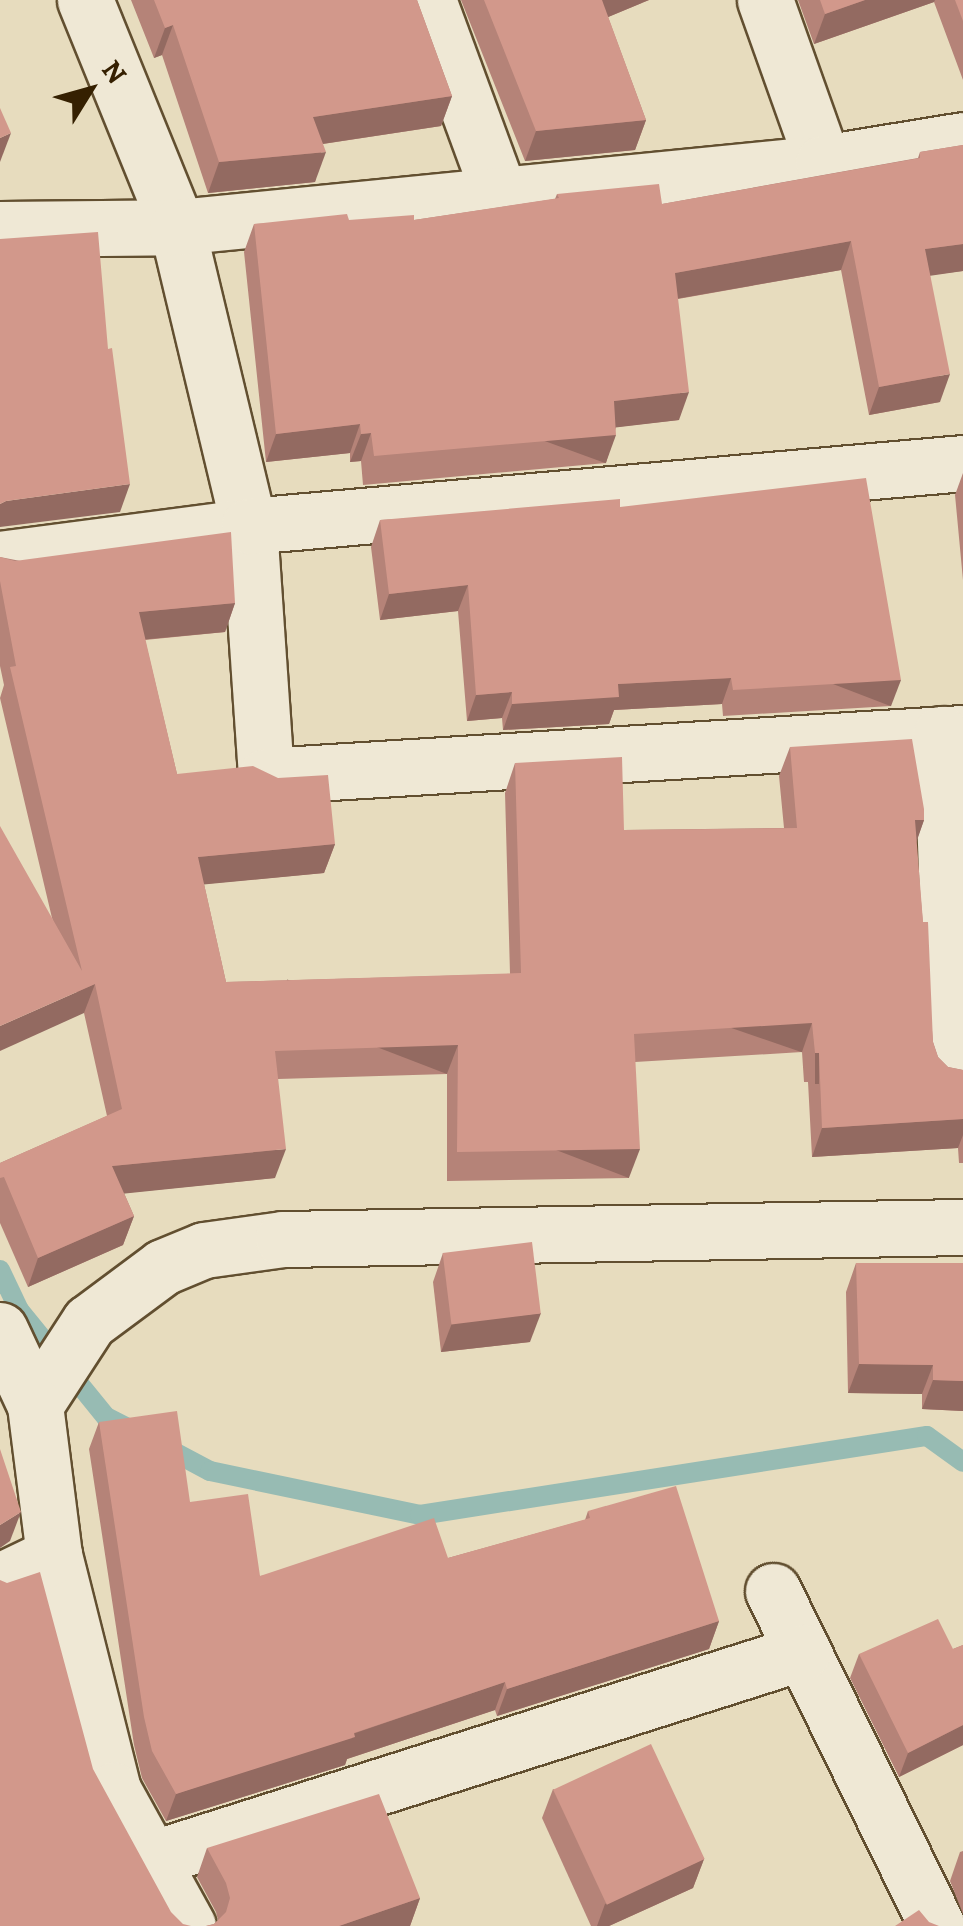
<!DOCTYPE html>
<html>
<head>
<meta charset="utf-8">
<style>
  body { margin:0 }
  #map { position:relative; width:963px; height:1926px; overflow:hidden; background:#e7dcbe; font-family:Alegreya,serif }
  div>[style] { position:absolute }
  .stream>* { height:20px; margin:-10px; padding:0 10px; transform-origin:10px; border-radius:10px; background:#97bbb3 }
  .roads { filter:drop-shadow(2px 0 #624f30) drop-shadow(-2px 0 #624f30) drop-shadow(0 2px #624f30) drop-shadow(0 -2px #624f30) }
  .minor>* { height:55px; margin:-27.5px; padding:0 27.5px; transform-origin:27.5px; border-radius:27.5px; background:#efe8d5 }
  .wall>* { inset:0; background:#b58378 }
  .shaded-wall>* { inset:0; background:#936a61; transform-origin:0 0 }
  .building>* { inset:0; background:#d2988b; transform-origin:0 0 }
  span { translate:-50% -50%; white-space:nowrap; text-align:center; line-height:1.15; -webkit-text-stroke:9px #efe8d5; paint-order:stroke }
  .north { position:absolute; left:40px; top:40px; width:100px; height:100px; -webkit-text-stroke:8px #efe8d5; paint-order:stroke; rotate:53deg; font-size:28px; font-weight:700; line-height:40px; text-align:center; color:#352001 }
  .north::after { content:''; display:block; margin:auto; width:35px; height:45px; background:#352001; clip-path:polygon(50% 0,100% 100%,50% 72%,0 100%) }
</style>
</head>
<body>
<div id="map">
  <div class="stream">
    <i style="left:0;top:1270px;width:44px;rotate:64.6deg"></i>
    <i style="left:19px;top:1310px;width:138px;rotate:50.9deg"></i>
    <i style="left:106px;top:1417px;width:33px;rotate:27deg"></i>
    <i style="left:161px;top:1445px;width:55px;rotate:28deg"></i>
    <i style="left:210px;top:1471px;width:215px;rotate:11.8deg"></i>
    <i style="left:420px;top:1515px;width:513px;rotate:-8.86deg"></i>
    <i style="left:927px;top:1436px;width:44px;rotate:35.8deg"></i>
  </div>
  <div class="roads">
    <div class="minor">
      <i style="left:85px;top:0;width:245px;rotate:67.9deg"></i>
      <i style="left:177px;top:227px;width:308px;rotate:76.5deg"></i>
      <i style="left:249px;top:526px;width:251px;rotate:86.1deg"></i>
      <i style="left:266px;top:776px;width:698px;rotate:-3.53deg"></i>
      <i style="left:428px;top:0;width:209px;rotate:69.8deg"></i>
      <i style="left:765px;top:0;width:173px;rotate:70.4deg"></i>
      <i style="left:0;top:229px;width:177px;rotate:-0.6deg"></i>
      <i style="left:177px;top:227px;width:649px;rotate:-5.66deg"></i>
      <i style="left:823px;top:163px;width:142px;rotate:-9.3deg"></i>
      <i style="left:0;top:559px;width:251px;rotate:-7.5deg"></i>
      <i style="left:249px;top:526px;width:717px;rotate:-5.04deg"></i>
      <i style="left:941px;top:734px;width:335px;rotate:87.9deg"></i>
      <i style="left:0;top:1330px;width:83px;rotate:65deg"></i>
      <i style="left:35px;top:1405px;width:99px;rotate:-57deg"></i>
      <i style="left:89px;top:1322px;width:92px;rotate:-36.6deg"></i>
      <i style="left:163px;top:1267px;width:44px;rotate:-22.5deg"></i>
      <i style="left:204px;top:1250px;width:80px;rotate:-7.9deg"></i>
      <i style="left:283px;top:1239px;width:680px;rotate:-1.01deg"></i>
      <i style="left:35px;top:1405px;width:151px;rotate:82.8deg"></i>
      <i style="left:54px;top:1555px;width:242px;rotate:75.9deg"></i>
      <i style="left:113px;top:1790px;width:155px;rotate:61.1deg"></i>
      <i style="left:0;top:1581px;width:60px;rotate:-25.7deg"></i>
      <i style="left:773px;top:1591px;width:373px;rotate:63.9deg"></i>
      <i style="left:151px;top:1859px;width:684px;rotate:-17.61deg"></i>
    </div>
  </div>
  <div class="wall">
    <i style="clip-path:polygon(131px 0,417px 0,452px 96px,441px 126px,323px 144px,315px 182px,208px 193px,162px 55px,154px 58px)"></i>
    <i style="clip-path:polygon(461px 0,649px 0,608px 17px,646px 120px,635px 150px,525px 161px)"></i>
    <i style="clip-path:polygon(798px 0,963px 0,963px 80px,934px 2px,814px 44px)"></i>
    <i style="clip-path:polygon(963px 145px,963px 271px,930px 275px,940px 402px,869px 415px,841px 270px,678px 299px,679px 420px,616px 427px,606px 463px,363px 485px,361px 461px,350px 462px,350px 453px,266px 462px,244px 252px,254px 224px,349px 220px,414px 220px,555px 199px,557px 194px,662px 204px,918px 158px,920px 152px)"></i>
    <i style="clip-path:polygon(963px 473px,963px 580px,955px 495px)"></i>
    <i style="clip-path:polygon(620px 507px,891px 706px,723px 716px,722px 704px,614px 710px,609px 724px,503px 730px,502px 718px,467px 721px,458px 611px,380px 620px,371px 547px,380px 520px)"></i>
    <i style="clip-path:polygon(0 557px,235px 603px,225px 632px,145px 640px,177px 774px,335px 844px,324px 873px,204px 884px,226px 982px,510px 974px,505px 793px,515px 763px,624px 830px,784px 828px,779px 776px,790px 747px,924px 820px,916px 842px,933px 1042px,938px 1057px,948px 1067px,963px 1070px,963px 1163px,959px 1163px,958px 1148px,812px 1157px,808px 1082px,804px 1082px,802px 1052px,635px 1062px,629px 1178px,447px 1181px,447px 1074px,278px 1079px,275px 1178px,124px 1193px,134px 1216px,123px 1245px,28px 1287px,0 1223px,0 1163px,107px 1116px,84px 1013px,52px 918px,0 698px,4px 685px,0 666px)"></i>
    <i style="clip-path:polygon(443px 1253px,530px 1342px,441px 1352px,433px 1282px)"></i>
    <i style="clip-path:polygon(856px 1263px,963px 1263px,963px 1411px,922px 1409px,922px 1394px,848px 1393px,846px 1292px)"></i>
    <i style="clip-path:polygon(99px 1422px,190px 1502px,260px 1576px,448px 1558px,585px 1520px,588px 1511px,719px 1621px,709px 1649px,497px 1716px,495px 1710px,347px 1759px,345px 1765px,166px 1821px,142px 1778px,134px 1745px,89px 1449px)"></i>
    <i style="clip-path:polygon(963px 1645px,963px 1745px,899px 1777px,850px 1678px,859px 1654px,953px 1649px)"></i>
    <i style="clip-path:polygon(553px 1789px,704px 1859px,693px 1888px,609px 1926px,591px 1926px,542px 1818px)"></i>
    <i style="clip-path:polygon(207px 1848px,420px 1898px,410px 1926px,206px 1926px,214px 1924px,218px 1920px,216px 1912px,197px 1877px)"></i>
    <i style="clip-path:polygon(963px 1851px,963px 1914px,950px 1881px,960px 1852px)"></i>
  </div>
  <div class="shaded-wall">
    <i style="clip-path:polygon(598px 0,649px 0,589px 25px)"></i>
    <i style="clip-path:polygon(865px 0,935px 0,934px 2px,814px 44px,825px 14px)"></i>
    <i style="clip-path:polygon(173px 25px,162px 55px,154px 58px,165px 28px)"></i>
    <i style="clip-path:polygon(452px 96px,441px 126px,302px 147px,313px 117px)"></i>
    <i style="clip-path:polygon(646px 120px,635px 150px,525px 161px,536px 131px)"></i>
    <i style="clip-path:polygon(11px 133px,0 162px,0 138px)"></i>
    <i style="clip-path:polygon(326px 152px,315px 182px,208px 193px,219px 162px)"></i>
    <i style="clip-path:polygon(851px 241px,841px 270px,664px 301px,675px 273px)"></i>
    <i style="clip-path:polygon(963px 244px,963px 271px,915px 278px,925px 249px)"></i>
    <i style="clip-path:polygon(950px 374px,940px 402px,869px 415px,879px 387px)"></i>
    <i style="clip-path:polygon(689px 392px,679px 420px,603px 429px,614px 401px)"></i>
    <i style="clip-path:polygon(360px 424px,350px 453px,266px 462px,276px 434px)"></i>
    <i style="clip-path:polygon(371px 433px,361px 461px,350px 462px,361px 434px)"></i>
    <i style="left:616px;top:435px;width:30px;height:243px;rotate:110deg"></i>
    <i style="clip-path:polygon(130px 484px,120px 512px,0 527px,0 504px,6px 501px)"></i>
    <i style="clip-path:polygon(468px 585px,458px 611px,380px 620px,389px 594px)"></i>
    <i style="clip-path:polygon(235px 603px,225px 632px,128px 641px,139px 612px)"></i>
    <i style="clip-path:polygon(731px 678px,722px 704px,614px 710px,609px 724px,503px 730px,512px 704px,618px 684px)"></i>
    <i style="left:901px;top:680px;width:28px;height:168px;rotate:111deg"></i>
    <i style="clip-path:polygon(512px 692px,502px 718px,467px 721px,476px 695px)"></i>
    <i style="clip-path:polygon(915px 820px,924px 820px,914px 849px)"></i>
    <i style="clip-path:polygon(335px 844px,324px 873px,188px 886px,198px 857px)"></i>
    <i style="clip-path:polygon(95px 984px,84px 1013px,0 1051px,0 1026px)"></i>
    <i style="left:812px;top:1023px;width:31px;height:178px;rotate:109deg"></i>
    <i style="left:458px;top:1045px;width:31px;height:183px;rotate:111deg"></i>
    <i style="left:815px;top:1053px;width:4px;height:31px"></i>
    <i style="clip-path:polygon(963px 1119px,963px 1135px,958px 1148px,812px 1157px,822px 1128px)"></i>
    <i style="clip-path:polygon(286px 1149px,275px 1178px,101px 1196px,112px 1166px)"></i>
    <i style="left:640px;top:1149px;width:31px;height:183px;rotate:111deg"></i>
    <i style="clip-path:polygon(134px 1216px,123px 1245px,28px 1287px,38px 1258px)"></i>
    <i style="clip-path:polygon(541px 1313px,530px 1342px,441px 1352px,452px 1323px)"></i>
    <i style="clip-path:polygon(859px 1364px,933px 1365px,922px 1394px,848px 1393px)"></i>
    <i style="clip-path:polygon(933px 1380px,963px 1381px,963px 1411px,922px 1409px)"></i>
    <i style="clip-path:polygon(21px 1512px,10px 1541px,0 1548px,0 1525px)"></i>
    <i style="clip-path:polygon(719px 1621px,709px 1649px,497px 1716px,507px 1689px)"></i>
    <i style="clip-path:polygon(505px 1682px,495px 1710px,347px 1759px,345px 1765px,166px 1821px,176px 1794px)"></i>
    <i style="clip-path:polygon(963px 1725px,963px 1745px,899px 1777px,908px 1753px)"></i>
    <i style="clip-path:polygon(704px 1859px,693px 1888px,609px 1926px,597px 1926px,605px 1904px)"></i>
    <i style="clip-path:polygon(420px 1898px,410px 1926px,339px 1926px)"></i>
  </div>
  <div class="building">
    <i style="clip-path:polygon(154px 0,417px 0,452px 96px,313px 117px,326px 152px,219px 162px,173px 25px,165px 28px)"></i>
    <i style="clip-path:polygon(484px 0,602px 0,646px 120px,536px 131px)"></i>
    <i style="clip-path:polygon(820px 0,865px 0,825px 14px)"></i>
    <i style="clip-path:polygon(955px 0,963px 0,963px 21px)"></i>
    <i style="clip-path:polygon(0 108px,11px 133px,0 138px)"></i>
    <i style="clip-path:polygon(963px 145px,963px 244px,925px 249px,950px 374px,879px 387px,851px 241px,675px 273px,689px 392px,614px 401px,616px 435px,374px 456px,371px 433px,361px 434px,360px 424px,276px 434px,254px 224px,347px 214px,349px 220px,414px 215px,414px 220px,559px 198px,557px 194px,659px 184px,662px 204px,920px 158px,920px 152px)"></i>
    <i style="clip-path:polygon(98px 232px,108px 349px,112px 348px,130px 484px,6px 501px,0 504px,0 239px)"></i>
    <i style="clip-path:polygon(866px 478px,901px 680px,733px 690px,731px 678px,618px 684px,619px 697px,512px 704px,512px 692px,476px 695px,468px 585px,389px 594px,380px 520px,620px 499px,620px 507px)"></i>
    <i style="clip-path:polygon(231px 532px,235px 603px,139px 612px,177px 774px,253px 766px,278px 778px,328px 775px,335px 844px,198px 857px,226px 982px,521px 973px,515px 763px,622px 757px,624px 830px,797px 828px,790px 747px,912px 739px,924px 809px,924px 820px,915px 820px,923px 922px,928px 922px,933px 1042px,938px 1057px,948px 1067px,963px 1070px,963px 1119px,822px 1128px,819px 1053px,815px 1053px,812px 1023px,634px 1034px,640px 1149px,457px 1152px,458px 1045px,275px 1051px,286px 1149px,112px 1166px,134px 1216px,38px 1258px,4px 1177px,0 1178px,0 1163px,122px 1109px,95px 984px,0 1026px,0 826px,82px 971px,10px 667px,16px 666px,0 581px,0 557px,15px 561px)"></i>
    <i style="left:532px;top:1242px;width:72px;height:90px;rotate:83deg"></i>
    <i style="clip-path:polygon(856px 1263px,963px 1263px,963px 1381px,933px 1380px,933px 1365px,859px 1364px)"></i>
    <i style="clip-path:polygon(177px 1411px,190px 1502px,248px 1494px,260px 1576px,434px 1518px,448px 1558px,590px 1518px,588px 1511px,676px 1486px,719px 1621px,507px 1689px,505px 1682px,354px 1733px,355px 1737px,176px 1794px,152px 1751px,144px 1717px,99px 1422px)"></i>
    <i style="clip-path:polygon(0 1449px,21px 1512px,0 1525px)"></i>
    <i style="clip-path:polygon(40px 1572px,93px 1769px,171px 1912px,183px 1924px,191px 1926px,0 1926px,0 1580px,7px 1583px)"></i>
    <i style="clip-path:polygon(938px 1619px,953px 1649px,963px 1645px,963px 1725px,908px 1753px,859px 1654px)"></i>
    <i style="left:651px;top:1744px;width:127px;height:108px;rotate:65deg"></i>
    <i style="clip-path:polygon(379px 1794px,420px 1898px,339px 1926px,206px 1926px,214px 1924px,226px 1912px,230px 1898px,226px 1883px,207px 1848px)"></i>
    <i style="clip-path:polygon(919px 1910px,929px 1922px,939px 1926px,895px 1926px)"></i>
  </div>
  <div class="north">N</div>
</div>
</body>
</html>
